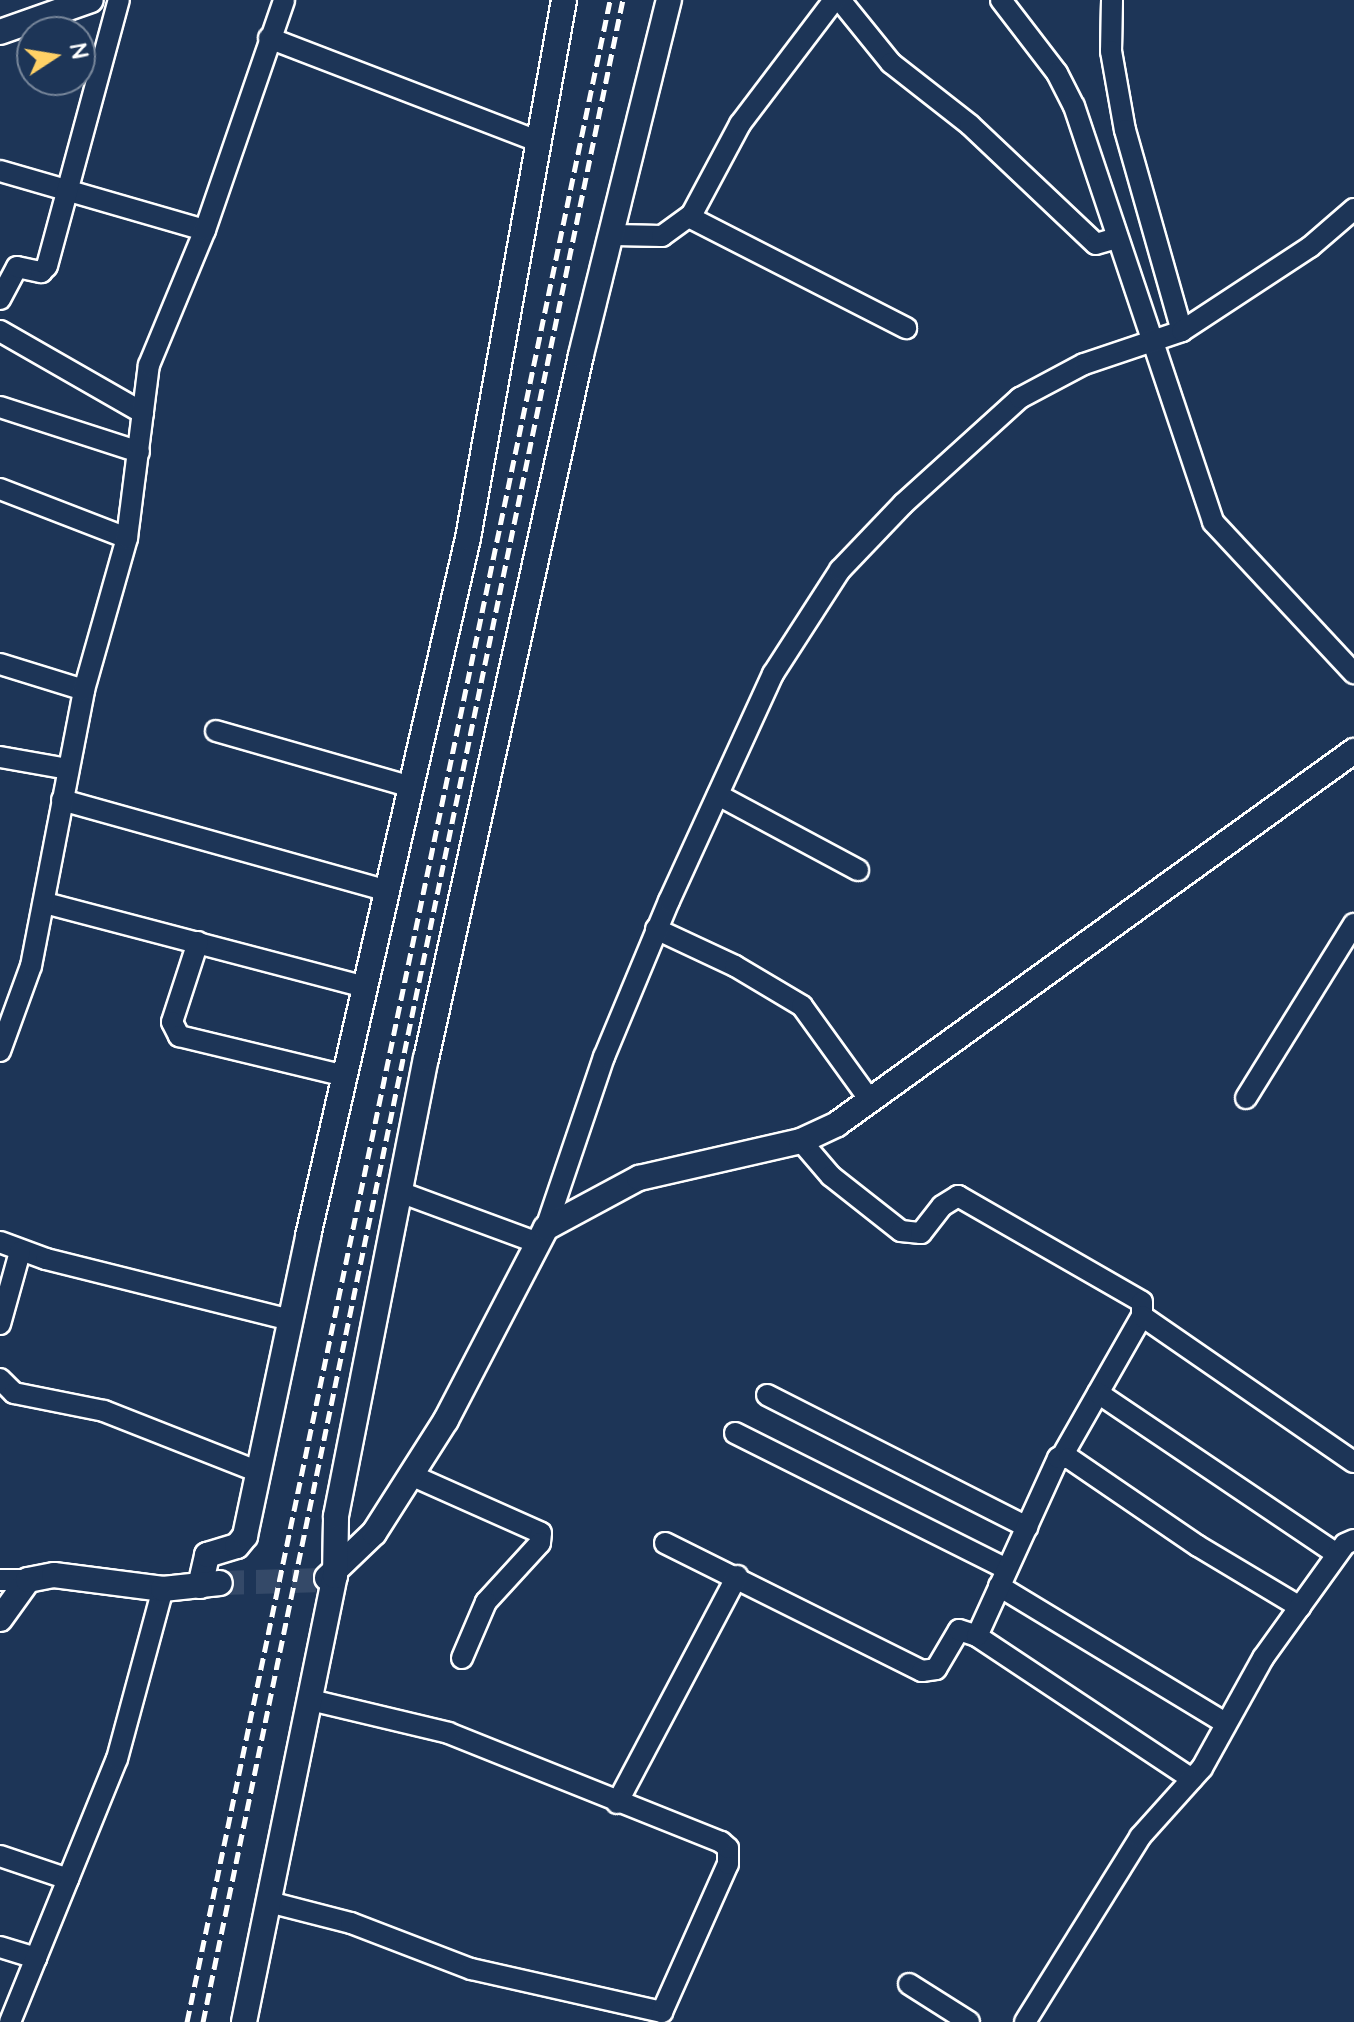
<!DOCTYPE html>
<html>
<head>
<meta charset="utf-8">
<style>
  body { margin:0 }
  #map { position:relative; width:1354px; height:2022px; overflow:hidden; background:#1d3557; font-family:"Architects Daughter",sans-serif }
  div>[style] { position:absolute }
  .tertiary-tunnel>* { height:24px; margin-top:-12px; transform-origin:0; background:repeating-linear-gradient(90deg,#344968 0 24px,transparent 0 36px) }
  .roads { filter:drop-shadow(2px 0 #fff) drop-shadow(-2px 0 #fff) drop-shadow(0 2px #fff) drop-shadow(0 -2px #fff) }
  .minor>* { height:20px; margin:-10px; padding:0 10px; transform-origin:10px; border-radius:10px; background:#1d3557 }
  .tertiary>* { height:24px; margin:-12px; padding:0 12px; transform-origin:12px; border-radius:12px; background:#1d3557 }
  .rail>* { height:5px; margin-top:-2.5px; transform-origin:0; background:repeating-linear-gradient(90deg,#fff 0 12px,transparent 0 18px) }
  span { translate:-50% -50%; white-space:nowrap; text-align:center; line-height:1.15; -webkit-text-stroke:6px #1d3557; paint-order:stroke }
  .north { position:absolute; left:16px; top:16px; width:80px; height:80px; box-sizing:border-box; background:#1d3557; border:2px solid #77869a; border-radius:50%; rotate:78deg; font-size:22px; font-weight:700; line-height:32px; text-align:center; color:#fff }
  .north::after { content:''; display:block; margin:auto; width:28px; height:36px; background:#ffd166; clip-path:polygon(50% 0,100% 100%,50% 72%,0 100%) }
</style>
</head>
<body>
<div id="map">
  <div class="tertiary-tunnel">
    <i style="left:220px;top:1583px;width:104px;rotate:-1.7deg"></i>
  </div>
  <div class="roads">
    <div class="minor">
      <i style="left:840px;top:0;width:81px;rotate:51deg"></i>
      <i style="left:891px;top:63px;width:100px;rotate:38.1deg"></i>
      <i style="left:970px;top:125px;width:173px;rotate:43.4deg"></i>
      <i style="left:1096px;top:244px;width:22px;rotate:-16deg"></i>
      <i style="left:1001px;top:0;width:92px;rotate:52.5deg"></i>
      <i style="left:1057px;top:73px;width:37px;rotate:63deg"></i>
      <i style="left:1074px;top:106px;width:439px;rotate:71.5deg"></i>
      <i style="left:1213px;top:522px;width:207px;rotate:47deg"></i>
      <i style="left:1112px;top:0;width:51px;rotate:91.1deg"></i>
      <i style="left:1111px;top:51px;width:80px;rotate:80deg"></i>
      <i style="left:1125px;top:130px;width:209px;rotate:74.2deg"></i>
      <i style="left:269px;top:38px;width:288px;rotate:21deg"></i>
      <i style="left:0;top:171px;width:213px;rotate:16.1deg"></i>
      <i style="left:689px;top:217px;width:244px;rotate:27.1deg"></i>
      <i style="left:614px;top:235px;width:48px;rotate:1.2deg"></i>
      <i style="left:662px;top:236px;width:37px;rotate:-36deg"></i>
      <i style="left:692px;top:214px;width:102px;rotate:-61.9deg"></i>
      <i style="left:740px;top:124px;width:156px;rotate:-52.8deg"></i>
      <i style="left:0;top:299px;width:36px;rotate:-62deg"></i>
      <i style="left:17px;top:267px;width:25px;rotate:12deg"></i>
      <i style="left:41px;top:272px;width:8px;rotate:-45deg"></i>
      <i style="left:47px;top:266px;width:276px;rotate:-74.9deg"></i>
      <i style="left:0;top:331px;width:165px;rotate:29.8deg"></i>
      <i style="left:0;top:407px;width:146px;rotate:17.9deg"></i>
      <i style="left:0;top:489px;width:136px;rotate:21.1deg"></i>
      <i style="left:0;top:664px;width:88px;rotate:17.2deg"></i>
      <i style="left:216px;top:731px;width:203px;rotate:16deg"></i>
      <i style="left:0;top:757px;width:69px;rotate:10deg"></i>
      <i style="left:718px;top:795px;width:159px;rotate:28.2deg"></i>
      <i style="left:62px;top:800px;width:338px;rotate:15.6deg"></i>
      <i style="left:45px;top:903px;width:332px;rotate:14.7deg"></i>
      <i style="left:656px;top:929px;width:87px;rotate:25.1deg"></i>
      <i style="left:735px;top:966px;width:78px;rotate:30.8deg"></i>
      <i style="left:802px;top:1006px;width:115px;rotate:54.2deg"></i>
      <i style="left:198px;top:942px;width:84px;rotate:108deg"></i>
      <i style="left:172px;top:1022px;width:16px;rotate:63deg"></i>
      <i style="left:179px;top:1036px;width:171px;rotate:13.5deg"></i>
      <i style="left:0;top:1051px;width:90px;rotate:-70deg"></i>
      <i style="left:31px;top:966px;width:281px;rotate:-79.1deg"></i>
      <i style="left:84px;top:690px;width:158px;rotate:-74.2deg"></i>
      <i style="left:127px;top:538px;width:174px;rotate:-82.8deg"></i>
      <i style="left:149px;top:365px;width:146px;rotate:-67.5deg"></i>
      <i style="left:205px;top:230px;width:243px;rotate:-71deg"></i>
      <i style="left:1246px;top:1098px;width:205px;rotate:-58.2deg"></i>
      <i style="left:801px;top:1141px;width:46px;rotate:49.4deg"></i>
      <i style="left:831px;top:1176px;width:89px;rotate:38.2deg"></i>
      <i style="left:901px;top:1231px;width:20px;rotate:6deg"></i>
      <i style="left:921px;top:1233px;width:34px;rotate:-52deg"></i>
      <i style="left:942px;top:1206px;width:19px;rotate:-32deg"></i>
      <i style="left:958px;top:1196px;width:212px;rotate:29.9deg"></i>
      <i style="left:1142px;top:1302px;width:14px;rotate:90deg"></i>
      <i style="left:1142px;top:1316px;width:161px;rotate:119.7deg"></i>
      <i style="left:400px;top:1192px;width:147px;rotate:20.3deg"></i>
      <i style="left:546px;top:1228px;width:181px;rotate:-71.3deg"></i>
      <i style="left:604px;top:1057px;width:169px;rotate:-67.4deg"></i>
      <i style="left:669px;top:901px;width:250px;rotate:-65.4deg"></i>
      <i style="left:773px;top:674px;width:124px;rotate:-57.2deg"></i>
      <i style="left:840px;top:570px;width:91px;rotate:-46.3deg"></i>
      <i style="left:903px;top:504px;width:158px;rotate:-42.2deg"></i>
      <i style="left:1020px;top:398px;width:72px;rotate:-28deg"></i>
      <i style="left:1084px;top:364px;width:103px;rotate:-18.6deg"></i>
      <i style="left:1182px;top:331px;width:153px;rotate:-33.3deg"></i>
      <i style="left:1310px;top:247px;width:58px;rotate:-40.8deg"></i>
      <i style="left:0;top:1242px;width:49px;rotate:20.3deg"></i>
      <i style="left:46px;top:1259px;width:252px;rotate:14deg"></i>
      <i style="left:1142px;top:1316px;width:257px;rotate:34.6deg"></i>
      <i style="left:0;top:1324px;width:75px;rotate:-74.5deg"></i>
      <i style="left:0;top:1379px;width:20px;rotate:45deg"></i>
      <i style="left:14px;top:1393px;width:92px;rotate:11.3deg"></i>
      <i style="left:104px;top:1411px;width:167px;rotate:21.5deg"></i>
      <i style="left:1098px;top:1393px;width:288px;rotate:34deg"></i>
      <i style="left:767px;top:1395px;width:292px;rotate:26.9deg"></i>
      <i style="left:735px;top:1433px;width:303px;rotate:26.6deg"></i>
      <i style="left:411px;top:1475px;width:142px;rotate:24deg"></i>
      <i style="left:541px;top:1533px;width:10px;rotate:96deg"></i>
      <i style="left:540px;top:1543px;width:80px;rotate:132.5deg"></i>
      <i style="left:486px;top:1602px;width:61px;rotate:113.2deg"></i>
      <i style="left:665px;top:1543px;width:287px;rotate:26.5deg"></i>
      <i style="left:922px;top:1671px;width:14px;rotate:-8deg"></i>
      <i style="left:936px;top:1669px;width:45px;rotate:-59.5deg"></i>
      <i style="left:959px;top:1630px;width:19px;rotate:18deg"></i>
      <i style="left:0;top:1580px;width:28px"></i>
      <i style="left:999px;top:1586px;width:264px;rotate:31.2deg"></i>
      <i style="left:1192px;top:1779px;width:258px;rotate:-146.4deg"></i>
      <i style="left:977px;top:1636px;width:196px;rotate:-65.5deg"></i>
      <i style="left:1058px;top:1458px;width:11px"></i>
      <i style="left:1069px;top:1458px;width:156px;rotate:34.3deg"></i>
      <i style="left:1198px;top:1546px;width:119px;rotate:30.9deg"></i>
      <i style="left:617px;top:1803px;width:257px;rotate:-62.1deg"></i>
      <i style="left:0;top:1856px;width:72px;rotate:18.7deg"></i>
      <i style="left:269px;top:1902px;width:85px;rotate:14.4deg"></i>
      <i style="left:351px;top:1923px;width:129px;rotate:21deg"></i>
      <i style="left:471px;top:1969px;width:196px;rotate:12.7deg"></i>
      <i style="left:662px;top:2012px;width:162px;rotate:-66deg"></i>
      <i style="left:728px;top:1864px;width:16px;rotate:-90deg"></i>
      <i style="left:728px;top:1848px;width:9px;rotate:-139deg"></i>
      <i style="left:721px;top:1842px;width:293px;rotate:-158.2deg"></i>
      <i style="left:449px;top:1733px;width:142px;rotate:-166.6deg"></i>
      <i style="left:0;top:1947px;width:38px;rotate:17deg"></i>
      <i style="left:909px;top:1984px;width:71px;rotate:32.3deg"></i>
      <i style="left:10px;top:2022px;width:284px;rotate:-67.9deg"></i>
      <i style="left:117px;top:1759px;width:176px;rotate:-74.9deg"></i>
      <i style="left:1025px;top:2022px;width:218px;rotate:-58.1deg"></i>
      <i style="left:1140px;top:1837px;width:93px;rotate:-48.1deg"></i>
      <i style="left:1202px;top:1768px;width:126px;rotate:-61deg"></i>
      <i style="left:1263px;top:1658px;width:140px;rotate:-54.3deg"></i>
      <i style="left:1345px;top:1544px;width:10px;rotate:-24deg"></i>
    </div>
    <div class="tertiary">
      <i style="left:0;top:32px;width:96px;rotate:-19.4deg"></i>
      <i style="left:327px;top:1578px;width:65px;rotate:-43.8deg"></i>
      <i style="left:374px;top:1533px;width:134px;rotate:-57.5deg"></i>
      <i style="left:446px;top:1420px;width:216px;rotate:-62.5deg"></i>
      <i style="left:546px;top:1228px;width:106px;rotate:-28.3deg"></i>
      <i style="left:639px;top:1178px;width:166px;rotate:-12.9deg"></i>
      <i style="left:801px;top:1141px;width:40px;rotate:-25deg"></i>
      <i style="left:837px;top:1124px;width:638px;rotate:-35.81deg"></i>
      <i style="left:200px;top:1586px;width:32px;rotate:-77deg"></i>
      <i style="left:207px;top:1555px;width:31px;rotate:-17deg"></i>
      <i style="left:237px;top:1546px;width:13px;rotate:-51deg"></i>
      <i style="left:245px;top:1536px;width:307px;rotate:-78.1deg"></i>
      <i style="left:308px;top:1236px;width:716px;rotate:-77.09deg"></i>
      <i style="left:468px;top:538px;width:546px;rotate:-79.88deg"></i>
      <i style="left:0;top:1619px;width:48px;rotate:-54.3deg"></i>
      <i style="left:28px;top:1580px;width:26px;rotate:-11deg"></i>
      <i style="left:54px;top:1575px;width:110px;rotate:7.3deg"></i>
      <i style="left:163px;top:1589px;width:57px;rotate:-6deg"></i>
      <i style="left:244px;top:2022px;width:455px;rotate:-78.5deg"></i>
      <i style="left:335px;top:1576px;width:60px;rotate:-89deg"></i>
      <i style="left:336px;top:1516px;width:466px;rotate:-78.9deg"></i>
      <i style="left:426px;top:1059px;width:721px;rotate:-77.58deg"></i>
      <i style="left:581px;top:355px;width:366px;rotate:-76.1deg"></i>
    </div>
  </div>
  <div class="rail">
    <i style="left:187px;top:2022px;width:2066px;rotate:-78.18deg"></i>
    <i style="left:203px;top:2022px;width:2065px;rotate:-78.27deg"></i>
  </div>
  <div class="north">N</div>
</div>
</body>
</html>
